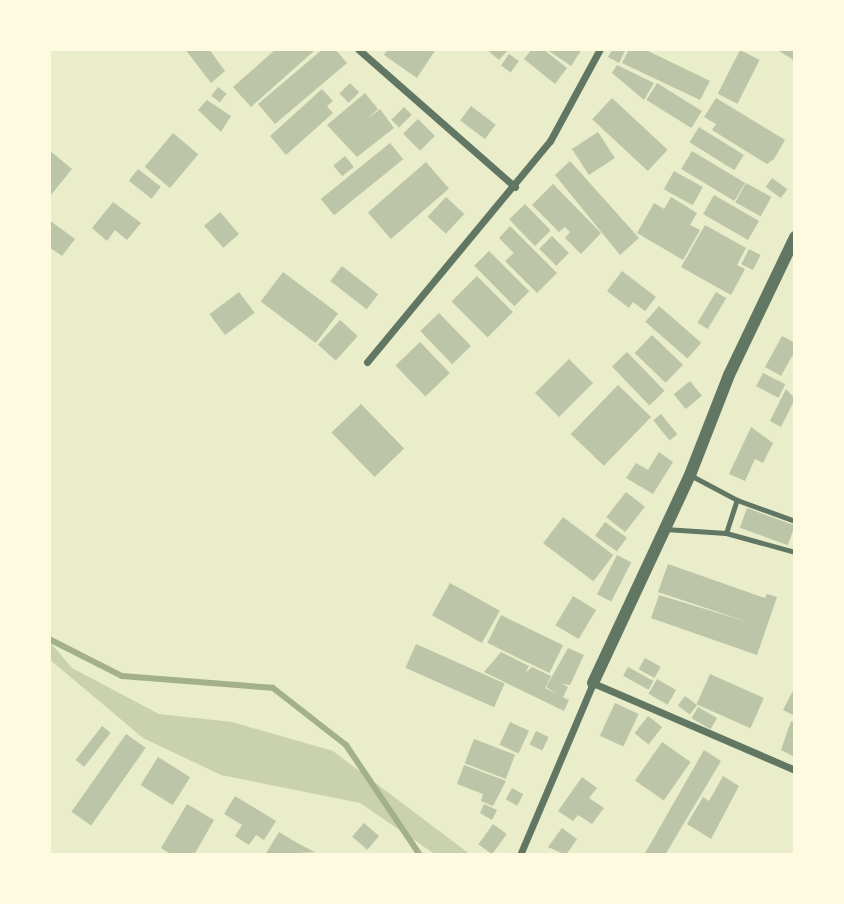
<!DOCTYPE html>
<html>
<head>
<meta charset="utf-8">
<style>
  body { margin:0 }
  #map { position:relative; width:844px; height:904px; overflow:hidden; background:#e9edc9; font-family:Inter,sans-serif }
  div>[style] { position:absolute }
  .green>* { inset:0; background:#cad2ad }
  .stream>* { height:6px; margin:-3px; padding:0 3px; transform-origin:3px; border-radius:3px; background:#a3b18a }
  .building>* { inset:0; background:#bcc5a7; transform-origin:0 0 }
  .service>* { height:5px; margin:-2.5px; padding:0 2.5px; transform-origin:2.5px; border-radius:2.5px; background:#617663 }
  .minor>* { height:7px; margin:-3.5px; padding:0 3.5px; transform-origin:3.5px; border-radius:3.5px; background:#617663 }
  .tertiary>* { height:12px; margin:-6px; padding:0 6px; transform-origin:6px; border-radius:6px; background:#617663 }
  span { translate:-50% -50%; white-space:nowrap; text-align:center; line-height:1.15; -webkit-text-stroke:5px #fefae0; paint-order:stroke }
  .frame { position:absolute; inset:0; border:51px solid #fefae0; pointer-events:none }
</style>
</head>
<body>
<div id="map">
  <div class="green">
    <i style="clip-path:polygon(49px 641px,72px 668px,159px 714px,232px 722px,333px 751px,471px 855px,436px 855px,360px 803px,221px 775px,143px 738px,49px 659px)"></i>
  </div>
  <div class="stream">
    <i style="left:49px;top:639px;width:82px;rotate:26.9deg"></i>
    <i style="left:122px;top:676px;width:151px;rotate:4.5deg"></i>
    <i style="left:273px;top:688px;width:93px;rotate:38deg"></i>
    <i style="left:346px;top:745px;width:133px;rotate:56.1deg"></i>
  </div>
  <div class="building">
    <i style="clip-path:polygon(185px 49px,209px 49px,225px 71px,211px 83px)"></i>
    <i style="clip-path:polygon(276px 49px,314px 51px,251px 107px,233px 87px)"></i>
    <i style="clip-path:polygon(323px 49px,335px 49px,347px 63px,275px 124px,258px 104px)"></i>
    <i style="clip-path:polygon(388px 49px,436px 49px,417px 78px,384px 55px)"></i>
    <i style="clip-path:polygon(486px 49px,509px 49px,499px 60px)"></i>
    <i style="clip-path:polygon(532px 49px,543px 49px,567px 68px,555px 84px,524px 59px)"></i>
    <i style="clip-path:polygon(546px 49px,582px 49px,571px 66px)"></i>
    <i style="clip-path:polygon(613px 49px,626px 49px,619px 63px,608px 57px)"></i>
    <i style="clip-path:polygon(629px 49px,644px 49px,710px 81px,700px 100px,622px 63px)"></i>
    <i style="clip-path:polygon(776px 49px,795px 49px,795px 61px)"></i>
    <i style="left:740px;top:50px;width:22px;height:49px;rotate:27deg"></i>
    <i style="left:509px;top:54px;width:12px;height:14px;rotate:35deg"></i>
    <i style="clip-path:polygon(617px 65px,654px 83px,644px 100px,612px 73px)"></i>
    <i style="left:350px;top:83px;width:13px;height:15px;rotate:45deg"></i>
    <i style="left:657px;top:83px;width:53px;height:20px;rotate:32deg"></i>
    <i style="left:218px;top:87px;width:11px;height:11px;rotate:38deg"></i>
    <i style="clip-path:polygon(322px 89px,333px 101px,327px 106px,333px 113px,286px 155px,270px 136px)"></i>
    <i style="clip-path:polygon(365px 93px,378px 109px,365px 121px,380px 109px,394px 128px,357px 157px,327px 125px)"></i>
    <i style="left:612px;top:98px;width:76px;height:29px;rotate:43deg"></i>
    <i style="clip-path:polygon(716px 98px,785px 140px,774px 159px,767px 164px,712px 130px,716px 124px,704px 117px)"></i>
    <i style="clip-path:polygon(207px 100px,231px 116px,221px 132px,198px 110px)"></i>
    <i style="left:471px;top:106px;width:31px;height:18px;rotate:37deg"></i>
    <i style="left:404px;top:107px;width:11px;height:18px;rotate:45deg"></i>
    <i style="left:418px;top:119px;width:24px;height:21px;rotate:45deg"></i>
    <i style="left:699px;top:127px;width:53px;height:18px;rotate:32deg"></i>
    <i style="left:598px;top:132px;width:31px;height:31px;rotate:57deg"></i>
    <i style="left:173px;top:133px;width:33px;height:44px;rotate:40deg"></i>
    <i style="left:390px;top:143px;width:21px;height:89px;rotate:51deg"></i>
    <i style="clip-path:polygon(49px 150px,72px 169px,51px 195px,49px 193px)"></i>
    <i style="left:692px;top:151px;width:62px;height:21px;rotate:31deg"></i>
    <i style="left:345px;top:156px;width:14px;height:15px;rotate:51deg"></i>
    <i style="clip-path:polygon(570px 161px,639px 238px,620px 255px,555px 175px)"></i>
    <i style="left:426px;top:162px;width:35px;height:77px;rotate:49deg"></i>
    <i style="left:138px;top:169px;width:29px;height:15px;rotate:38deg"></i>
    <i style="left:674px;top:171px;width:33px;height:21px;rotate:29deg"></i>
    <i style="left:772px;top:178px;width:19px;height:11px;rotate:36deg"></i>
    <i style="left:746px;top:183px;width:29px;height:22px;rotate:29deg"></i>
    <i style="clip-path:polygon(553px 184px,601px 233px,581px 254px,565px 238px,570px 232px,565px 227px,559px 232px,532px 205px)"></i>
    <i style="left:714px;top:195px;width:52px;height:22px;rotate:30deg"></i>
    <i style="left:446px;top:197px;width:25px;height:27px;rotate:43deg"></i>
    <i style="clip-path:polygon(671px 197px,697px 213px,690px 225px,700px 230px,683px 260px,637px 233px,654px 203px,664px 209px)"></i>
    <i style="clip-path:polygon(113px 202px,141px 223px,127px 240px,115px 230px,107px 241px,92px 228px)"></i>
    <i style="left:525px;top:204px;width:37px;height:22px;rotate:46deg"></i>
    <i style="left:220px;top:212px;width:29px;height:21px;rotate:49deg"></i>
    <i style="clip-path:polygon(49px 220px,75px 239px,62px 256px,49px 247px)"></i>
    <i style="clip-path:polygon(705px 225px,746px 248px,737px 265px,745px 269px,731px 295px,681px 267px)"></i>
    <i style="clip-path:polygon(510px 226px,557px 273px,537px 293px,505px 261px,514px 253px,499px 238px)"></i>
    <i style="left:552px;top:236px;width:24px;height:18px;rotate:45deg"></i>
    <i style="left:749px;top:249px;width:13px;height:17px;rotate:27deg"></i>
    <i style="left:489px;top:251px;width:57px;height:21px;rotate:45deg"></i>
    <i style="left:342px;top:266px;width:46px;height:19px;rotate:38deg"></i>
    <i style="clip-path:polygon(622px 271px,656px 297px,645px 311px,633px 302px,629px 308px,607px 291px)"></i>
    <i style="left:283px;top:272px;width:69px;height:37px;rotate:37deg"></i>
    <i style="left:477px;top:276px;width:51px;height:36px;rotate:45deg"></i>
    <i style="left:239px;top:292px;width:26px;height:37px;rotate:53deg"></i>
    <i style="left:716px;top:292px;width:12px;height:36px;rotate:31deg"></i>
    <i style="left:659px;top:306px;width:56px;height:21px;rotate:41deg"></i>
    <i style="left:439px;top:313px;width:46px;height:26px;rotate:46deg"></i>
    <i style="left:340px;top:320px;width:24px;height:33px;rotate:42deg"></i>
    <i style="left:652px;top:335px;width:43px;height:25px;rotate:44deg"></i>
    <i style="clip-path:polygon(782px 336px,795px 343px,795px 351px,781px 376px,765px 367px)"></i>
    <i style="left:420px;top:342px;width:43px;height:34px;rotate:46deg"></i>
    <i style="left:627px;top:352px;width:54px;height:21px;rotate:46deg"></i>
    <i style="left:569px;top:359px;width:34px;height:48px;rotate:45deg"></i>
    <i style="left:763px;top:373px;width:25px;height:15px;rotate:27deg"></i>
    <i style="left:690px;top:381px;width:19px;height:21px;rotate:51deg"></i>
    <i style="left:618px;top:385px;width:46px;height:68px;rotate:44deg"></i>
    <i style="clip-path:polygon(786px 389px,795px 399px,781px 427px,770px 421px)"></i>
    <i style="left:361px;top:404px;width:62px;height:41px;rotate:46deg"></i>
    <i style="left:661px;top:414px;width:26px;height:10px;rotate:51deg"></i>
    <i style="clip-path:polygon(751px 427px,773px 443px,763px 463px,755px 459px,745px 481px,729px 474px)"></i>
    <i style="clip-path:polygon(659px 452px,673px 462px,653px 494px,626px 478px,636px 463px,648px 470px)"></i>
    <i style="left:626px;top:492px;width:24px;height:32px;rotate:38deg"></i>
    <i style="left:747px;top:508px;width:51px;height:21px;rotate:20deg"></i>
    <i style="left:563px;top:517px;width:63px;height:33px;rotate:37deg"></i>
    <i style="left:605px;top:522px;width:27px;height:17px;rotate:36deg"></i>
    <i style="left:617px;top:555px;width:16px;height:44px;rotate:27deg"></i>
    <i style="clip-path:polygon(668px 564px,765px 598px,767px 594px,777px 597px,757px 655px,651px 618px,659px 595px,751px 623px,658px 592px)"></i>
    <i style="left:450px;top:583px;width:57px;height:37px;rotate:29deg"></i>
    <i style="left:573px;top:596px;width:27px;height:34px;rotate:31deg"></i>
    <i style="left:501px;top:615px;width:69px;height:31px;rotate:26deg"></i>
    <i style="left:416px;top:644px;width:97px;height:26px;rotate:24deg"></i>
    <i style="clip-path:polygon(568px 648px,584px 655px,570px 685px,562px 684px,568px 687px,563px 697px,569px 700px,564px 711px,484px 672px,501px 652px,529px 666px,525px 673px,532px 667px,551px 676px,545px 688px,558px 695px,546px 687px)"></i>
    <i style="left:645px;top:658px;width:18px;height:13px;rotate:29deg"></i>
    <i style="left:628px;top:667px;width:29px;height:10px;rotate:29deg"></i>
    <i style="left:710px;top:674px;width:59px;height:33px;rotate:24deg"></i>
    <i style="left:657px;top:679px;width:22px;height:17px;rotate:30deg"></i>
    <i style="clip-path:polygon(795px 687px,795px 716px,783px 710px)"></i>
    <i style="left:685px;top:696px;width:15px;height:12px;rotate:37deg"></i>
    <i style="left:615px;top:703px;width:26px;height:36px;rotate:25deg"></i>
    <i style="left:698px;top:707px;width:22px;height:13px;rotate:30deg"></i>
    <i style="left:648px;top:716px;width:18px;height:22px;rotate:38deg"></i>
    <i style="clip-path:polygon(791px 721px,795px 723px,795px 757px,781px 750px)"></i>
    <i style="left:510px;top:722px;width:21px;height:25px;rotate:25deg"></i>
    <i style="left:102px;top:726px;width:11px;height:43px;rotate:38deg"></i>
    <i style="left:536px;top:731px;width:14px;height:15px;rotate:25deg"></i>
    <i style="left:126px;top:734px;width:24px;height:95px;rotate:35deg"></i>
    <i style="left:474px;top:739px;width:44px;height:26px;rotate:21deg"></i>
    <i style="left:662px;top:742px;width:35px;height:47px;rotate:35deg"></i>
    <i style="clip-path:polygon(704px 750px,721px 761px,665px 855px,644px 855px)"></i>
    <i style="left:158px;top:757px;width:38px;height:33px;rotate:32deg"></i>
    <i style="clip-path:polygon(464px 765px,506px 781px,493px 806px,481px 801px,483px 794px,457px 784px)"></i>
    <i style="clip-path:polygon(723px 776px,739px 786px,711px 839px,687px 824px,703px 797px,709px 801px)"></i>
    <i style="clip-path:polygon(582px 777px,597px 788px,589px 798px,604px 808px,592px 824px,578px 815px,573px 821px,558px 811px)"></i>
    <i style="left:512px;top:788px;width:13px;height:13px;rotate:29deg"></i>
    <i style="clip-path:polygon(235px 796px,276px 821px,264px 840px,256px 835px,249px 845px,235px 836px,242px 825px,224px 814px)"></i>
    <i style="clip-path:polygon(187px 804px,214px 820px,194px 855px,172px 855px,161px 848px)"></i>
    <i style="clip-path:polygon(484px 804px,497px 810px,492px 820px,480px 813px)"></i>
    <i style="left:364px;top:823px;width:20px;height:18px;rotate:41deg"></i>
    <i style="left:493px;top:824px;width:17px;height:25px;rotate:36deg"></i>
    <i style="clip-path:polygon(562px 828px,577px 839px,566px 855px,548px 847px)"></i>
    <i style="clip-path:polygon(279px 832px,299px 844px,315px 852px,265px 855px)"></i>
  </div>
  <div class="service">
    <i style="left:690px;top:475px;width:53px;rotate:28deg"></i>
    <i style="left:737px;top:500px;width:62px;rotate:19.9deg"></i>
    <i style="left:665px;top:529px;width:61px;rotate:3.8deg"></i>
    <i style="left:726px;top:533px;width:72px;rotate:15.4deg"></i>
    <i style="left:726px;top:533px;width:35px;rotate:-72deg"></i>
  </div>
  <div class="minor">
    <i style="left:358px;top:49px;width:209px;rotate:41.3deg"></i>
    <i style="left:367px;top:362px;width:287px;rotate:-50.4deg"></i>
    <i style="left:550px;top:141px;width:105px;rotate:-61.5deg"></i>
    <i style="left:520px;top:855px;width:187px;rotate:-67deg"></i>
    <i style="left:593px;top:683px;width:220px;rotate:23.3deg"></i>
  </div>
  <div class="tertiary">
    <i style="left:593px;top:683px;width:230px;rotate:-65deg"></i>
    <i style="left:690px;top:475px;width:107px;rotate:-68.7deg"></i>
    <i style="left:729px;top:375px;width:153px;rotate:-64.4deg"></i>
  </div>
  <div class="frame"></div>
</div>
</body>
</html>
